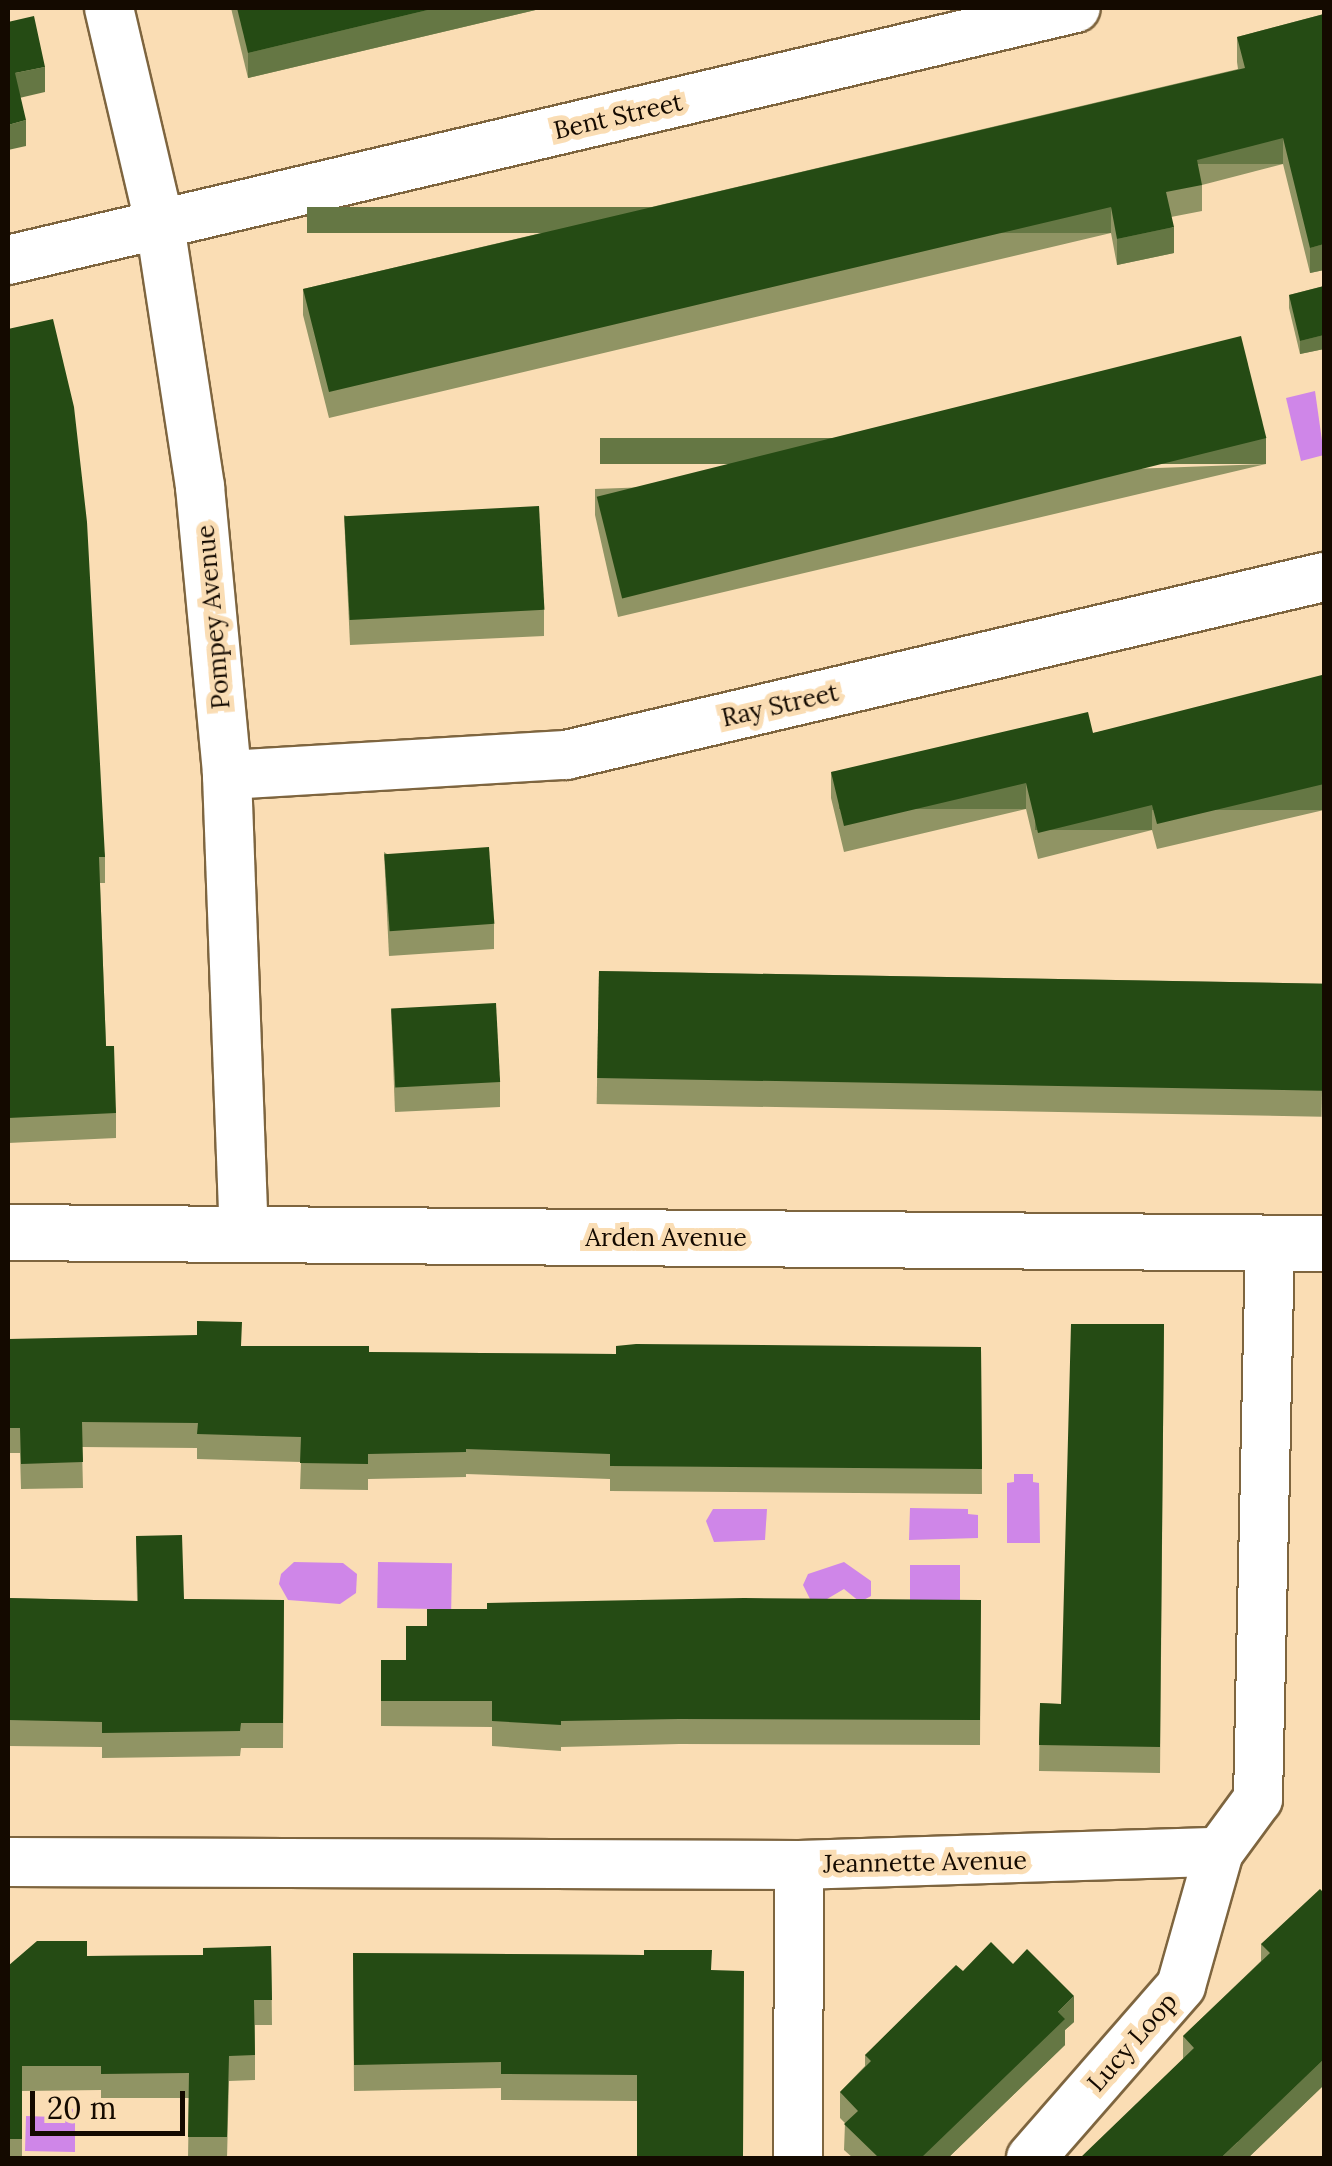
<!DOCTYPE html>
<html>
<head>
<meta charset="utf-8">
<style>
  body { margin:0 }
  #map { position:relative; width:1332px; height:2166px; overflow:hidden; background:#faddb4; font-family:Lora,serif }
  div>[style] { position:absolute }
  .water>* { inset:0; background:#cf86e8; transform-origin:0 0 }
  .roads { filter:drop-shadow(2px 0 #7e653f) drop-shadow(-2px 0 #7e653f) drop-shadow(0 2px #7e653f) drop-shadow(0 -2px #7e653f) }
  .minor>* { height:48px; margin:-24px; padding:0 24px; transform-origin:24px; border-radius:24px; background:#fff }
  .tertiary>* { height:55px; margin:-27.5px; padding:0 27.5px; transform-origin:27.5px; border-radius:27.5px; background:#fff }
  .wall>* { inset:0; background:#909464; transform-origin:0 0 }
  .shaded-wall>* { inset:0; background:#657744; transform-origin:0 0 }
  .building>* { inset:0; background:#254b14; transform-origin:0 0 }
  span { translate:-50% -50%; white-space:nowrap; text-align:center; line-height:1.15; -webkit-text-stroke:10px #faddb4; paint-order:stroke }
  .street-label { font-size:25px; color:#140a00 }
  .frame { position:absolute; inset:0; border:10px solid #140a00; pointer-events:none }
  .scale { position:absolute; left:30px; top:2091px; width:155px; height:45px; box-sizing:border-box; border:5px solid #140a00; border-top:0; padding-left:12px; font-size:30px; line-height:35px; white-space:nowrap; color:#140a00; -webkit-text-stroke:8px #faddb4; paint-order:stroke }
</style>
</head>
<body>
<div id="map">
  <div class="water">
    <i style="clip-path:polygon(1315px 391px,1324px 455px,1301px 461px,1286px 398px)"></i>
    <i style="clip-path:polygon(1014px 1474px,1033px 1474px,1033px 1482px,1039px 1483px,1040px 1543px,1007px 1543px,1007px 1483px,1014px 1482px)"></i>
    <i style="clip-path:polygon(910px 1508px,968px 1509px,968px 1514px,978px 1515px,978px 1538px,909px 1540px)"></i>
    <i style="clip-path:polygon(713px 1509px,767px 1509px,765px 1540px,714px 1542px,706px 1521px)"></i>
    <i style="clip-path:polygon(294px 1562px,343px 1563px,357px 1574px,356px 1593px,340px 1604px,288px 1600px,279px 1584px,281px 1574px)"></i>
    <i style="left:378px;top:1562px;width:74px;height:46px;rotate:1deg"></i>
    <i style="clip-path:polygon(844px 1562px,871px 1581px,871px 1596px,860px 1602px,844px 1589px,827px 1599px,810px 1599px,803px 1585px,808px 1574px)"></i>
    <i style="left:910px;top:1565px;width:50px;height:36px"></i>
    <i style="clip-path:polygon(56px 2108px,75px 2109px,75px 2152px,25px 2151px,26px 2116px,55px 2117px)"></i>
  </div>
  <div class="roads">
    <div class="minor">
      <i style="left:109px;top:8px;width:223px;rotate:76.8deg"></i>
      <i style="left:160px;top:225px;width:265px;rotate:81.3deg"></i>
      <i style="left:200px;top:487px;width:289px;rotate:84.6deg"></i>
      <i style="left:227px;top:775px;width:459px;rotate:87.9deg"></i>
      <i style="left:8px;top:260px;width:1097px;rotate:-13.28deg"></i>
      <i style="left:227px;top:775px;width:340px;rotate:-3.4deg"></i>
      <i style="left:566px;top:755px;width:779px;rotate:-13.22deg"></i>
      <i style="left:8px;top:1862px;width:791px;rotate:0.22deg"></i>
      <i style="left:799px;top:1865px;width:420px;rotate:-1.8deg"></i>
      <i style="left:798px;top:2158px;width:293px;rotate:-89.8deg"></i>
      <i style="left:1031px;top:2158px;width:228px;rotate:-48.9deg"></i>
      <i style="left:1181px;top:1986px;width:139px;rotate:-74.2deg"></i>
      <i style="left:1219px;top:1852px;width:66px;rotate:-53.7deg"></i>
      <i style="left:1258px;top:1799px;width:557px;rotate:-88.77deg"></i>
    </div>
    <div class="tertiary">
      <i style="left:8px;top:1232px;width:1316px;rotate:0.48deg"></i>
    </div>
  </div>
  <div class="wall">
    <i style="clip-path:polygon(231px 8px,544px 8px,248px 78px)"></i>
    <i style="clip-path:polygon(1324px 14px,1324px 270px,1310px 273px,1283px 164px,1202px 185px,1202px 211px,1171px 217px,1174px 253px,1117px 265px,1111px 233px,329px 418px,303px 315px,303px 289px,1238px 69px,1237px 62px,1237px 37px)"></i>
    <i style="clip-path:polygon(1324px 286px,1324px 349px,1300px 354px,1289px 308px,1289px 295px)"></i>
    <i style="clip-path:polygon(8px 329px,105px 857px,105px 883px,100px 883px,106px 1046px,116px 1113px,116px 1138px,8px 1143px)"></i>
    <i style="clip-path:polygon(1266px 464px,618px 617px,595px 515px,595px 489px)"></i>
    <i style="clip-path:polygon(344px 515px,544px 610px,544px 636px,350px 645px)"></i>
    <i style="clip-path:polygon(1324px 686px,1324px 810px,1157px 849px,1152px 830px,1038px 859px,1026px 809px,844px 852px,831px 798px,831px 772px,1093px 733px)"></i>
    <i style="clip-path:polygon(384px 852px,494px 924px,494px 949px,389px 956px)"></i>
    <i style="left:599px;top:971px;width:725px;height:133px;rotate:1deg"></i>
    <i style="clip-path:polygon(391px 1009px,500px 1082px,500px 1107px,395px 1112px)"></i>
    <i style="clip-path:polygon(1164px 1324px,1160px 1773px,1039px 1771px,1040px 1703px,1061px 1704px)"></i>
    <i style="clip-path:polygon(8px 1339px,369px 1352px,616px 1354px,981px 1347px,982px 1494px,610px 1491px,610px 1479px,466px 1474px,466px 1477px,368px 1479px,368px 1490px,300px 1489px,301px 1462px,197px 1459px,197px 1448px,82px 1447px,83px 1488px,21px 1489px,20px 1453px,8px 1453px)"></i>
    <i style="clip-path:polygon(136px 1536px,184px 1599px,284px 1600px,283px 1748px,241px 1748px,240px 1756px,102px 1758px,102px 1747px,8px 1746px,8px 1598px,137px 1601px)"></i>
    <i style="clip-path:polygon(981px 1600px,980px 1745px,679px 1744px,561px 1747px,561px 1751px,492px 1746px,492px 1727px,381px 1726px,381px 1660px,406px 1660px,427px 1626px)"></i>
    <i style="clip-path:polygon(1324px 1893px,1324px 2085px,1248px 2158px,1183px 2059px,1183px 2036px,1261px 1961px,1261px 1944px)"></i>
    <i style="clip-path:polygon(271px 1946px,272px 2025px,255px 2025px,255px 2080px,229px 2081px,227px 2158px,188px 2158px,189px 2098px,101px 2098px,101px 2090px,22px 2091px,22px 2158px,8px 2158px,8px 1966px,87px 1956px,203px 1955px)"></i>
    <i style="clip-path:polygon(353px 1953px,644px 1955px,637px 2101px,501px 2100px,501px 2088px,354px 2091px)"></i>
    <i style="clip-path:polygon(963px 1971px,1074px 2022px,1065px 2030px,1065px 2045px,948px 2158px,853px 2158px,844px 2150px,845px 2123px,840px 2118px,840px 2092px,865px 2066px,865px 2055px)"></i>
  </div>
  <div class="shaded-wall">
    <i style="clip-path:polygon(436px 8px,544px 8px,248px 78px,248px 53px)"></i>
    <i style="clip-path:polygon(45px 67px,45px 92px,15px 99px,15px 73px)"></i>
    <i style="clip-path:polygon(26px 120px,26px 146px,8px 150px,8px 125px)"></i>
    <i style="left:1283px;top:138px;width:26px;height:89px;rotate:90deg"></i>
    <i style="left:1111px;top:207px;width:26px;height:804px;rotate:90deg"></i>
    <i style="clip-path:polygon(1174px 227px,1174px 253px,1117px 265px,1117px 239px)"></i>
    <i style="clip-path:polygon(1324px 244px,1324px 270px,1310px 273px,1310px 248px)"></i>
    <i style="clip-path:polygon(1324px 335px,1324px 349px,1300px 354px,1300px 341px)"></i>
    <i style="left:1266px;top:438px;width:26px;height:666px;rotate:90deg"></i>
    <i style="left:1026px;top:783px;width:26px;height:187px;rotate:90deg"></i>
    <i style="left:1324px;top:784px;width:26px;height:172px;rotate:90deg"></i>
    <i style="left:1152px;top:805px;width:25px;height:117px;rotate:90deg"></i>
    <i style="clip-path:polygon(1074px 1996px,1074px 2022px,1065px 2030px,1065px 2045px,948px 2158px,921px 2158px,1058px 2012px)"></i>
    <i style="clip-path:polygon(1324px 2059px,1324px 2085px,1248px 2158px,1221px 2158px)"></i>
  </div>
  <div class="building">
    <i style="clip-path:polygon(237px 8px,436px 8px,248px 53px)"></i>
    <i style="clip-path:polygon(1324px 14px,1324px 244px,1310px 248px,1283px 138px,1197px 160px,1202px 185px,1166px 192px,1174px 227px,1117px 239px,1111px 207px,329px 392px,303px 289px,1245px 68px,1237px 37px)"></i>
    <i style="clip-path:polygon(34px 16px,45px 67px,15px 73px,26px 120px,8px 125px,8px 22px)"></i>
    <i style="clip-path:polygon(1324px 286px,1324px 335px,1300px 341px,1289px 295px)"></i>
    <i style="clip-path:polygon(53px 319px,74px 407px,87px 522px,105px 857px,99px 857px,106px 1046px,114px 1046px,116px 1113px,8px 1118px,8px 329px)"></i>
    <i style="left:1241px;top:336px;width:105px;height:664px;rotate:76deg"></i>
    <i style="left:539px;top:506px;width:104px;height:195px;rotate:87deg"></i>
    <i style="clip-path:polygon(1322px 675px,1324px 686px,1324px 784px,1157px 824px,1152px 805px,1038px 833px,1026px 783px,844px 826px,831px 772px,1088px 712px,1093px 733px)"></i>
    <i style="left:489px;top:847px;width:77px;height:105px;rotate:86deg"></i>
    <i style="left:599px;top:971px;width:725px;height:107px;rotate:1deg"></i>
    <i style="left:496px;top:1003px;width:79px;height:105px;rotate:87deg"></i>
    <i style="clip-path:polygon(197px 1321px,242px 1322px,241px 1346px,369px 1346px,369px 1352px,616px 1354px,616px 1346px,636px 1344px,981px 1347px,982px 1469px,610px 1466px,610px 1454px,466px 1449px,466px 1452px,368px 1454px,368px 1464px,300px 1463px,301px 1437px,197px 1434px,198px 1423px,82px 1422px,83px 1462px,21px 1464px,20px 1428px,8px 1428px,8px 1339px,197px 1335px)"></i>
    <i style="clip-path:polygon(1071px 1324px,1164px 1324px,1160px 1747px,1039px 1745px,1040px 1703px,1061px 1704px)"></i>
    <i style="clip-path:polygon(182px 1535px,184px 1599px,284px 1600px,283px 1723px,241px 1723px,240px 1731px,102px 1733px,102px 1722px,8px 1720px,8px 1598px,138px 1601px,136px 1536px)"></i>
    <i style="clip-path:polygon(744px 1598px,981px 1600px,980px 1720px,679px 1719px,561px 1721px,561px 1725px,492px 1721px,492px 1701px,381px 1701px,381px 1660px,406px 1660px,406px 1626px,427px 1626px,427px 1609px,487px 1609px,487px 1603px)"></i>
    <i style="clip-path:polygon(1320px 1889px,1324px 1893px,1324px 2059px,1221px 2158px,1080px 2158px,1194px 2048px,1183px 2036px,1270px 1953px,1261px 1944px)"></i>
    <i style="clip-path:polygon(37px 1941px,87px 1941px,87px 1956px,203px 1955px,203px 1948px,271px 1946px,272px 2000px,254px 2000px,255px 2055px,229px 2056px,227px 2137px,188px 2137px,189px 2073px,101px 2074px,101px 2066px,22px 2066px,22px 2139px,8px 2139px,8px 1966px)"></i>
    <i style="clip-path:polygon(991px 1942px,1013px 1964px,1027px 1949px,1074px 1996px,1058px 2012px,1065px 2019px,921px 2158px,879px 2158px,844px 2124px,858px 2111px,840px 2092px,871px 2061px,865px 2055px,956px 1965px,963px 1971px)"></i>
    <i style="clip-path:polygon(644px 1950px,712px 1950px,711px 1970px,744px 1971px,743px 2158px,637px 2158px,637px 2075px,501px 2074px,501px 2062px,354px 2065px,353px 1953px,644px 1955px)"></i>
  </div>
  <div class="street-label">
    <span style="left:618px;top:116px;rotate:-13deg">Bent Street</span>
    <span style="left:213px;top:617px;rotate:-95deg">Pompey Avenue</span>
    <span style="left:780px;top:705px;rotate:-13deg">Ray Street</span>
    <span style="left:666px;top:1237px">Arden Avenue</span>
    <span style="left:925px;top:1862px;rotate:-1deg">Jeannette Avenue</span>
    <span style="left:1132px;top:2042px;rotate:-49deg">Lucy Loop</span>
  </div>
  <div class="frame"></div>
  <div class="scale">20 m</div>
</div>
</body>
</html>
